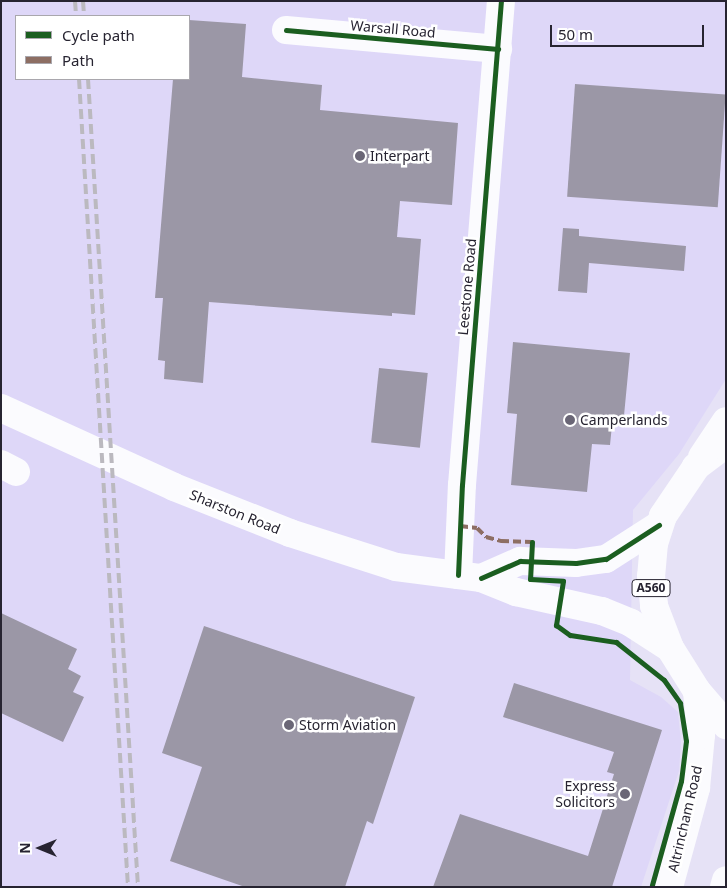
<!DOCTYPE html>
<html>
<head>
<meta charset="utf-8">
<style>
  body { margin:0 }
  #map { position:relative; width:727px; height:888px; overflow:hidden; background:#e6e2f6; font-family:"Noto Sans",sans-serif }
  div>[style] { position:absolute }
  .built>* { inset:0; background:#ded7f8 }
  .building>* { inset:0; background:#9b97a6; transform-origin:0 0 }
  .minor>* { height:28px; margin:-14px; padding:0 14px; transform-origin:14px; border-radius:14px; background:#fbfbfe }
  .major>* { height:28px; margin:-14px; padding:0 14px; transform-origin:14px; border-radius:14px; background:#fbfbfe }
  .highway>* { height:28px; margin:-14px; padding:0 14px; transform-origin:14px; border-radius:14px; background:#fbfbfe }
  .rail>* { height:4px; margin-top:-2px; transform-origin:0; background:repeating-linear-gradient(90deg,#bbb9bf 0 10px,transparent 0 15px) }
  .quiet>* { height:4px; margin-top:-2px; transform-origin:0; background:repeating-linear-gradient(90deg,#8d6e63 0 8px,transparent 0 12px) }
  .cycleway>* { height:5px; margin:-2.5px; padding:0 2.5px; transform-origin:2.5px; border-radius:2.5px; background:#1b5e20 }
  .dots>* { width:14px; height:14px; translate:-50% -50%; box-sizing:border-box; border:2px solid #fff; border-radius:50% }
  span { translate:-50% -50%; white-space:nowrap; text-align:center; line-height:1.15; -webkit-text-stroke:5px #fff; paint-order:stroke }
  .shield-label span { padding:1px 4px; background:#fff; border:1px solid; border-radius:4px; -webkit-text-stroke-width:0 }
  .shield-label { font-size:12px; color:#272431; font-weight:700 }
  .street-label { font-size:14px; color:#272431 }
  .poi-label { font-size:14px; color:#272431 }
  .left { translate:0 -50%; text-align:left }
  .right { translate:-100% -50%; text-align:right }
  .frame { position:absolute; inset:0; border:2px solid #272431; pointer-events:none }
  .legend { position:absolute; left:15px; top:15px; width:175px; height:65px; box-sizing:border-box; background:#fff; border:1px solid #a9a7ad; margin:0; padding:6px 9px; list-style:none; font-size:15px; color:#272431 }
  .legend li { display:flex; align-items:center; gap:10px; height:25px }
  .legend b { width:25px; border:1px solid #a9a7ad }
  .north { position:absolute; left:15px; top:823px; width:50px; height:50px; -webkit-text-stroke:4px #fff; paint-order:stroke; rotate:270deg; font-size:14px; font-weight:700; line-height:20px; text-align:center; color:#272431 }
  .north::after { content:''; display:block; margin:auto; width:18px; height:22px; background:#272431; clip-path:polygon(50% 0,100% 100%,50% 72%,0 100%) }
  .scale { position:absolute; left:550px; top:25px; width:154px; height:22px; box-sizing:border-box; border:2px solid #272431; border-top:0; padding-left:6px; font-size:15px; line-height:18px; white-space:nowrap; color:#272431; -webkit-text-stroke:4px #fff; paint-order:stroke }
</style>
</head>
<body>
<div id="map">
  <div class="built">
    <i style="clip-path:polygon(evenodd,1px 1px,726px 1px,726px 379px,679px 454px,633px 510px,630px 680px,661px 697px,678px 712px,681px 742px,679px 771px,641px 887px,1px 887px,1px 1px,16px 16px,189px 16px,189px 79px,16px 79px,16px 16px)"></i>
  </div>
  <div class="building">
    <i style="clip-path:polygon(189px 20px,246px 24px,242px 77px,322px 85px,320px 110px,458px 123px,452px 205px,400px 201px,397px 237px,421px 239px,415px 315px,392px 313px,392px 316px,209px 302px,203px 383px,164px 379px,165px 361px,158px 360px,163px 298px,155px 298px,173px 79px,189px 79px)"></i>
    <i style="left:575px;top:84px;width:151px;height:113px;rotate:4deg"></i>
    <i style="clip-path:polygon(563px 228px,579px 229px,579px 236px,686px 246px,684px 271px,589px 263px,587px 293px,558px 291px)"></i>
    <i style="clip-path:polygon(513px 342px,630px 353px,623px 426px,612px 425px,610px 445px,592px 444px,587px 492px,511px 485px,517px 414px,507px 413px)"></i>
    <i style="left:379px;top:368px;width:49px;height:75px;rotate:6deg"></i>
    <i style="clip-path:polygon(1px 613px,77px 649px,68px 669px,81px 676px,73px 692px,84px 697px,63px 742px,1px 713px)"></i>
    <i style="clip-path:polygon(204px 626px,415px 697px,373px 824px,367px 821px,345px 887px,245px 887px,170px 861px,202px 767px,162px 753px)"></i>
    <i style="clip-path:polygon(514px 683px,662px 730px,612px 887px,433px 887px,460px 814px,588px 856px,614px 774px,607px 772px,614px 752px,503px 717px)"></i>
  </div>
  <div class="minor">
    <i style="left:286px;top:30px;width:213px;rotate:5.1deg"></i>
    <i style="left:1px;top:464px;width:17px;rotate:28deg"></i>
    <i style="left:458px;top:575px;width:90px;rotate:-87.5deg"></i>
    <i style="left:462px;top:485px;width:486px;rotate:-85.4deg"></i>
  </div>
  <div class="major">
    <i style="left:1px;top:408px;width:190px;rotate:24.5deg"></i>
    <i style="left:174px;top:487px;width:125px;rotate:21.6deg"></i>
    <i style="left:290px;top:533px;width:111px;rotate:17.8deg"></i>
    <i style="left:396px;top:567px;width:86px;rotate:7.4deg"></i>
    <i style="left:481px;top:578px;width:38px;rotate:22deg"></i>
    <i style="left:516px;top:592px;width:88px;rotate:12.5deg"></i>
    <i style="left:602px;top:611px;width:31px;rotate:22deg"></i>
    <i style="left:631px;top:623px;width:46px;rotate:32.7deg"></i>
    <i style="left:481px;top:578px;width:43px;rotate:-23.6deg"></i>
    <i style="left:520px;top:561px;width:56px;rotate:2deg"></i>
    <i style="left:576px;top:563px;width:30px;rotate:-8deg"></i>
    <i style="left:606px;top:559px;width:63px;rotate:-32.7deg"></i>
  </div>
  <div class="highway">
    <i style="left:726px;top:444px;width:38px;rotate:143deg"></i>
    <i style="left:696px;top:467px;width:59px;rotate:124deg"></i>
    <i style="left:663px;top:516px;width:28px;rotate:108deg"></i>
    <i style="left:654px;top:543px;width:33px;rotate:95deg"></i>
    <i style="left:651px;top:576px;width:30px;rotate:84deg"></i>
    <i style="left:654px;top:606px;width:45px;rotate:69.1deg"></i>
    <i style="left:670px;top:648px;width:51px;rotate:57.9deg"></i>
    <i style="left:697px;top:691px;width:45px;rotate:49.5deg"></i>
    <i style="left:702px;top:457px;width:43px;rotate:-56.3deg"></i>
    <i style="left:669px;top:887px;width:103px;rotate:-74.7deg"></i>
    <i style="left:696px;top:788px;width:53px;rotate:-84.6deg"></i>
    <i style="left:701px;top:735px;width:44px;rotate:-95.2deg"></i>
    <i style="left:724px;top:887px;width:7px;rotate:-74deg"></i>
  </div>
  <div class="rail">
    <i style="left:75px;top:1px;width:15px;rotate:86deg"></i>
    <i style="left:83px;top:1px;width:15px;rotate:86deg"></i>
    <i style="left:79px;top:79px;width:809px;rotate:86.53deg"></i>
    <i style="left:88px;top:79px;width:810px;rotate:86.46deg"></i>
  </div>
  <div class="quiet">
    <i style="left:460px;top:526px;width:17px;rotate:7deg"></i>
    <i style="left:477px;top:528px;width:13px;rotate:45deg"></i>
    <i style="left:486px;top:537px;width:16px;rotate:15deg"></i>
    <i style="left:501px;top:541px;width:31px;rotate:2deg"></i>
  </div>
  <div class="cycleway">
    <i style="left:286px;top:30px;width:213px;rotate:5.1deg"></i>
    <i style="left:532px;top:542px;width:37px;rotate:93deg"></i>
    <i style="left:530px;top:579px;width:33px;rotate:3deg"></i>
    <i style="left:563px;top:581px;width:45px;rotate:99deg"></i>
    <i style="left:556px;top:625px;width:17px;rotate:36deg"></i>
    <i style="left:570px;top:635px;width:47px;rotate:8.7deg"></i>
    <i style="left:616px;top:642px;width:61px;rotate:38.4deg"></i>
    <i style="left:664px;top:680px;width:28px;rotate:55deg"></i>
    <i style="left:680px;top:703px;width:38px;rotate:81deg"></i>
    <i style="left:686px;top:741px;width:40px;rotate:97.1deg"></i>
    <i style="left:681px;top:781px;width:108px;rotate:105.6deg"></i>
    <i style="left:458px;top:575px;width:90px;rotate:-87.5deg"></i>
    <i style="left:462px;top:485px;width:486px;rotate:-85.4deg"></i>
    <i style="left:481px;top:578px;width:43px;rotate:-23.6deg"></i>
    <i style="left:520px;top:561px;width:56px;rotate:2deg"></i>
    <i style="left:576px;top:563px;width:30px;rotate:-8deg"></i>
    <i style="left:606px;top:559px;width:63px;rotate:-32.7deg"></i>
  </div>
  <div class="dots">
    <i style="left:360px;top:156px;background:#6a6676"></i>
    <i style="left:570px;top:420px;background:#6a6676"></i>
    <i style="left:289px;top:725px;background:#6a6676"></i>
    <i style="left:625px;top:794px;background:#6a6676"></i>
  </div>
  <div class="shield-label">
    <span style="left:651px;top:588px">A560</span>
  </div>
  <div class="street-label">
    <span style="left:393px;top:29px;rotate:5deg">Warsall Road</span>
    <span style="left:467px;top:287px;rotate:-85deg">Leestone Road</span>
    <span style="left:235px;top:512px;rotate:22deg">Sharston Road</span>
    <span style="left:685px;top:819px;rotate:-77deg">Altrincham Road</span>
  </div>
  <div class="poi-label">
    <span class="left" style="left:370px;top:156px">Interpart</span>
    <span class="left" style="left:580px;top:420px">Camperlands</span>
    <span class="left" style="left:299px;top:725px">Storm Aviation</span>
    <span class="right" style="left:615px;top:794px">Express<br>Solicitors</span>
  </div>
  <div class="frame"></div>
  <ul class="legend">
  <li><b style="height:6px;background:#1b5e20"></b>Cycle path</li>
  <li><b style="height:6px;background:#8d6e63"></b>Path</li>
  </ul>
  <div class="north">N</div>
  <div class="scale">50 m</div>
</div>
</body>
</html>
